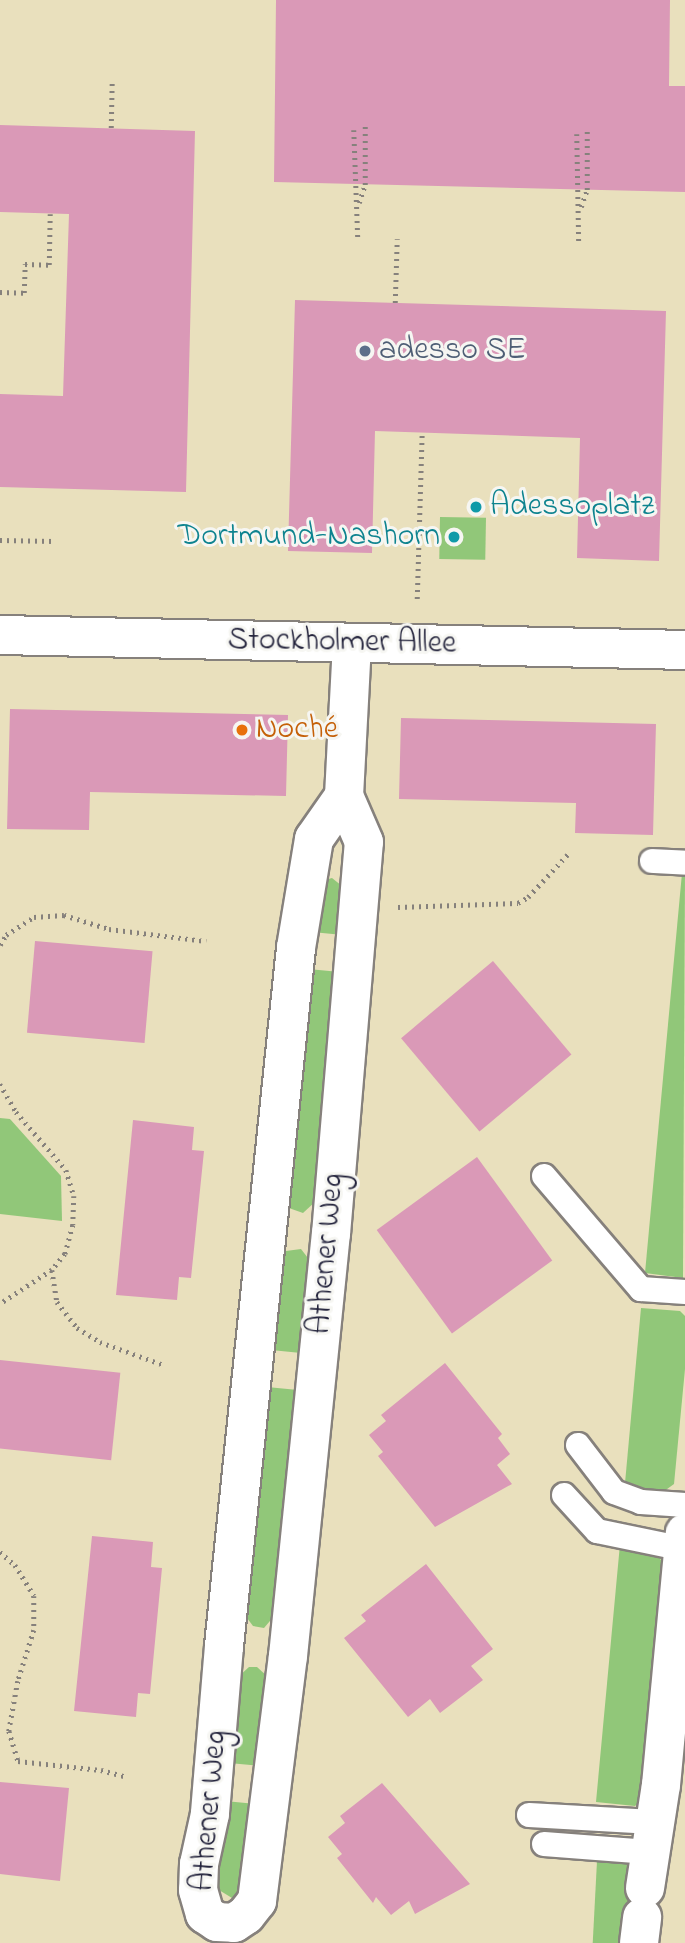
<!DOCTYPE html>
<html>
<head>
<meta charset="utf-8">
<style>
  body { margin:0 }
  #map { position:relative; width:685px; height:1943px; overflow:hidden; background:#e9e0bd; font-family:"Indie Flower",sans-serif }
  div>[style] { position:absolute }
  .green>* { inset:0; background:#91c779; transform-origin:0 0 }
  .building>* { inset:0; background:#da99b7; transform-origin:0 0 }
  .path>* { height:4.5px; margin-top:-2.25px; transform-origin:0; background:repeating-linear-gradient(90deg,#86817c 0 2px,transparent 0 7px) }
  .roads { filter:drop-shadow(2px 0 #86817c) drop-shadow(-2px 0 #86817c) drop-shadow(0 2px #86817c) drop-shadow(0 -2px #86817c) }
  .service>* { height:24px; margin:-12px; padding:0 12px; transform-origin:12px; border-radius:12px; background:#fff }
  .minor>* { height:38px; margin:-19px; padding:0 19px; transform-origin:19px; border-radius:19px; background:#fff }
  .dots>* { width:19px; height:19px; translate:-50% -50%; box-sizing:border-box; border:4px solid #f6f6f2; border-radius:50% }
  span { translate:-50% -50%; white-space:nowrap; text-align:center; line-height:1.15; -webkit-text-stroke:6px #f6f6f2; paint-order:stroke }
  .service-label { font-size:32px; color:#4e5e75 }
  .left { translate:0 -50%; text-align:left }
  .culture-label { font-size:32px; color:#0d838f }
  .right { translate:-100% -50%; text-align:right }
  .street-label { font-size:32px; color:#22223b }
  .food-label { font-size:32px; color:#c56008 }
</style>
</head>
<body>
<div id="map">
  <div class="green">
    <i style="left:440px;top:517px;width:46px;height:42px;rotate:1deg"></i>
    <i style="clip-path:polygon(682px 873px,685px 873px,683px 1278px,645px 1273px)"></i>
    <i style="clip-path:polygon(332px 878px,347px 890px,343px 935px,312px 932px,321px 881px)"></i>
    <i style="clip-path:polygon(308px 969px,340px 972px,316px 1201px,303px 1213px,286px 1207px)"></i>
    <i style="clip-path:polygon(0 1118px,10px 1119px,61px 1176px,62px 1221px,0 1214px)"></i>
    <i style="clip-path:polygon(301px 1249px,311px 1262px,301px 1353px,271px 1350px,280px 1258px,286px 1251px)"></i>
    <i style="clip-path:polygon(641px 1308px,680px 1311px,685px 1316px,685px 1369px,674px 1484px,663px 1492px,634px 1489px,625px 1483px)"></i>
    <i style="clip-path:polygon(267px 1387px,298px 1390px,275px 1615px,264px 1628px,253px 1626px,244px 1614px)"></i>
    <i style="clip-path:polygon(620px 1544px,655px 1552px,664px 1564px,644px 1798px,635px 1806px,596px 1802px)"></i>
    <i style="clip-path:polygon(249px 1667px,257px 1667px,268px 1677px,260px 1766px,229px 1763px,238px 1677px)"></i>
    <i style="clip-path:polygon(225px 1801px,256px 1804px,240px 1897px,232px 1898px,219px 1890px,217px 1882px)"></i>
    <i style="left:597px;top:1861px;width:34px;height:82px;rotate:3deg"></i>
  </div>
  <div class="building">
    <i style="clip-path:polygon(276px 0,670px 0,669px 86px,685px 86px,685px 192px,274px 182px)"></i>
    <i style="clip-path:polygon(0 125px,195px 131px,186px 492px,0 487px,0 394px,63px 396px,69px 214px,0 212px)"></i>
    <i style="clip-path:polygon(295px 300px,666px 311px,659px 561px,577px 558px,580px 438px,375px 431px,372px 553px,288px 551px)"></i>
    <i style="clip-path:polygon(10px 709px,288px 715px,286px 796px,90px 792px,89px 830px,7px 829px)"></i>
    <i style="clip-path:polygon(401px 718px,656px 724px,653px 835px,575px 833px,576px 803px,399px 799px)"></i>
    <i style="left:35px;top:941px;width:118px;height:92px;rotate:5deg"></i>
    <i style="left:493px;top:961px;width:122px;height:120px;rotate:50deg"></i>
    <i style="clip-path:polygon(133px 1120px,194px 1127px,192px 1150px,204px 1151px,191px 1278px,179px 1277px,177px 1300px,116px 1295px)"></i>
    <i style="left:477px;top:1157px;width:128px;height:124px;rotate:54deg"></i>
    <i style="left:0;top:1360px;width:121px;height:88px;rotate:6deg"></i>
    <i style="clip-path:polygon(445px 1363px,502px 1434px,498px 1438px,510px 1454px,497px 1465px,512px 1484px,435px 1527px,378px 1456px,383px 1452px,369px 1435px,386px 1421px,381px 1415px)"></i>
    <i style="clip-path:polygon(92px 1536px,153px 1542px,151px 1567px,162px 1568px,150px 1694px,138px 1693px,136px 1717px,74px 1711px)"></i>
    <i style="clip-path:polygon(426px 1564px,493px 1649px,471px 1666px,483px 1680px,440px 1713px,430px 1699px,408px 1717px,344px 1638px,366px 1621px,361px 1615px)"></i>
    <i style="clip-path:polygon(0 1782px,69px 1788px,60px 1881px,0 1874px)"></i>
    <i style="clip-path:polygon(382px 1783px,470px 1884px,415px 1914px,409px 1901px,391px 1915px,376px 1897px,373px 1903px,337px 1858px,342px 1854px,328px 1837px,345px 1823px,340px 1816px)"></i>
  </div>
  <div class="path">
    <i style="left:111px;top:128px;width:46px;rotate:-88.8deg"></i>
    <i style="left:354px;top:130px;width:108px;rotate:87.9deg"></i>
    <i style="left:577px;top:134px;width:111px;rotate:89deg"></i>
    <i style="left:359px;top:203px;width:19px;rotate:-72deg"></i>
    <i style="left:365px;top:185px;width:59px;rotate:-90deg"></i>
    <i style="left:581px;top:207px;width:18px;rotate:-71deg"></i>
    <i style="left:587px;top:190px;width:60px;rotate:-90deg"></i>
    <i style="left:0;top:292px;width:24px;rotate:2deg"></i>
    <i style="left:24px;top:293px;width:29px;rotate:-88deg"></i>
    <i style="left:25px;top:264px;width:24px;rotate:2deg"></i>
    <i style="left:49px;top:265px;width:51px;rotate:-88.9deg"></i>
    <i style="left:395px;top:303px;width:64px;rotate:-88.2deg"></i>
    <i style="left:0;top:540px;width:54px;rotate:1.1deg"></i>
    <i style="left:417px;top:599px;width:166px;rotate:-88.3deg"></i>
    <i style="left:398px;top:907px;width:120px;rotate:-1.9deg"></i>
    <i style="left:518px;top:903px;width:12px;rotate:-31deg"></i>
    <i style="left:528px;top:897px;width:62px;rotate:-47deg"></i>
    <i style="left:0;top:945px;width:12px;rotate:-59deg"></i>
    <i style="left:6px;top:935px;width:33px;rotate:-33deg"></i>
    <i style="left:34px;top:917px;width:30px;rotate:-4deg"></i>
    <i style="left:64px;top:915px;width:47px;rotate:17.3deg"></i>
    <i style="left:109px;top:929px;width:98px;rotate:7.1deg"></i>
    <i style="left:0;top:1084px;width:32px;rotate:60deg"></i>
    <i style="left:16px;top:1112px;width:77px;rotate:49.2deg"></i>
    <i style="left:66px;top:1170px;width:27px;rotate:73deg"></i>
    <i style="left:74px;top:1196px;width:29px;rotate:92deg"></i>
    <i style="left:73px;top:1225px;width:30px;rotate:105deg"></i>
    <i style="left:65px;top:1254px;width:21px;rotate:129deg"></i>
    <i style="left:52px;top:1270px;width:62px;rotate:146.8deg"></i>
    <i style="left:52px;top:1270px;width:32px;rotate:81deg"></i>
    <i style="left:57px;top:1302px;width:33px;rotate:52deg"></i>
    <i style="left:77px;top:1328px;width:27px;rotate:31deg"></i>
    <i style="left:100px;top:1342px;width:68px;rotate:19.8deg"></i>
    <i style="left:0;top:1552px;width:20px;rotate:41deg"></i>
    <i style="left:15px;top:1565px;width:36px;rotate:58deg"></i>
    <i style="left:34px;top:1596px;width:34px;rotate:90deg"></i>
    <i style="left:34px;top:1630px;width:53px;rotate:107.4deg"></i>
    <i style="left:18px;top:1681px;width:51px;rotate:100.2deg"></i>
    <i style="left:9px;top:1731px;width:31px;rotate:73deg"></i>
    <i style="left:18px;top:1761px;width:83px;rotate:6.2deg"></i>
    <i style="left:101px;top:1770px;width:24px;rotate:15deg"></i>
  </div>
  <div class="roads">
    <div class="service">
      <i style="left:652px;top:861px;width:33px;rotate:3deg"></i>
      <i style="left:544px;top:1176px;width:149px;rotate:49.4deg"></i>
      <i style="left:641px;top:1289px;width:44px;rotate:3.9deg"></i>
      <i style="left:578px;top:1445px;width:59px;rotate:52.5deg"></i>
      <i style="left:614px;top:1492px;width:29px;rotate:20deg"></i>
      <i style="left:641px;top:1502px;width:44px;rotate:3.9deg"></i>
      <i style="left:564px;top:1495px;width:49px;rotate:47.5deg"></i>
      <i style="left:597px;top:1531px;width:89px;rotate:11.7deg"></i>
      <i style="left:529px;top:1815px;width:124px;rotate:3.2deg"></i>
      <i style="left:544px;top:1844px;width:105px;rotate:4.4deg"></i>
    </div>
    <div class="minor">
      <i style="left:0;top:635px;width:685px;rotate:1.25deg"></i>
      <i style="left:344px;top:796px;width:52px;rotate:124.9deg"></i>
      <i style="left:314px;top:839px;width:110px;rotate:99.4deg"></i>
      <i style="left:296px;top:948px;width:702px;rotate:95.89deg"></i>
      <i style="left:224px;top:1646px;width:169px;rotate:94.8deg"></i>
      <i style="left:210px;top:1814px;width:51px;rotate:102.4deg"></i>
      <i style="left:199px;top:1864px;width:26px;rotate:92deg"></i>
      <i style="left:198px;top:1890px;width:25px;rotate:74deg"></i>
      <i style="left:205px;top:1914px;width:14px;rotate:34deg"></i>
      <i style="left:217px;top:1922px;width:17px;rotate:3deg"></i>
      <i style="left:234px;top:1923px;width:14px;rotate:-34deg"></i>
      <i style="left:246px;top:1915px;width:18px;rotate:-52deg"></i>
      <i style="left:257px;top:1901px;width:247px;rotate:-82.8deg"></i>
      <i style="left:288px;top:1656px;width:424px;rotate:-84.2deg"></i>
      <i style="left:331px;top:1234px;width:393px;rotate:-85.2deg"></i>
      <i style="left:364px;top:842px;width:50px;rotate:-113.5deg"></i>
      <i style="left:344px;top:796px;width:152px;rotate:-87deg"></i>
      <i style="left:645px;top:1888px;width:104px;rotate:-81.2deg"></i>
      <i style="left:661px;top:1785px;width:253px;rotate:-84.6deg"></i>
      <i style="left:639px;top:1943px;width:26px;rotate:-83deg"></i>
    </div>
  </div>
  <div class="dots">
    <i style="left:365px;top:351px;background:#5c6f8a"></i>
    <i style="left:476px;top:507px;background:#0f9aa8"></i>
    <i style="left:454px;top:537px;background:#0f9aa8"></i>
    <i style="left:242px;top:730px;background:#e8710a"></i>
  </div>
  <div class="service-label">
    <span class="left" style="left:379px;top:351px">adesso SE</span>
  </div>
  <div class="culture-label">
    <span class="left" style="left:490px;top:507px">Adessoplatz</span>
    <span class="right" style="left:440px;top:537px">Dortmund-Nashorn</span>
  </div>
  <div class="street-label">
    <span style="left:342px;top:643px;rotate:1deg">Stockholmer Allee</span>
    <span style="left:328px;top:1254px;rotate:-85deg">Athener Weg</span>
    <span style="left:211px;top:1811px;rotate:-85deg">Athener Weg</span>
  </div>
  <div class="food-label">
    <span class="left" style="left:256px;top:730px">Noché</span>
  </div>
</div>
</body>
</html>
